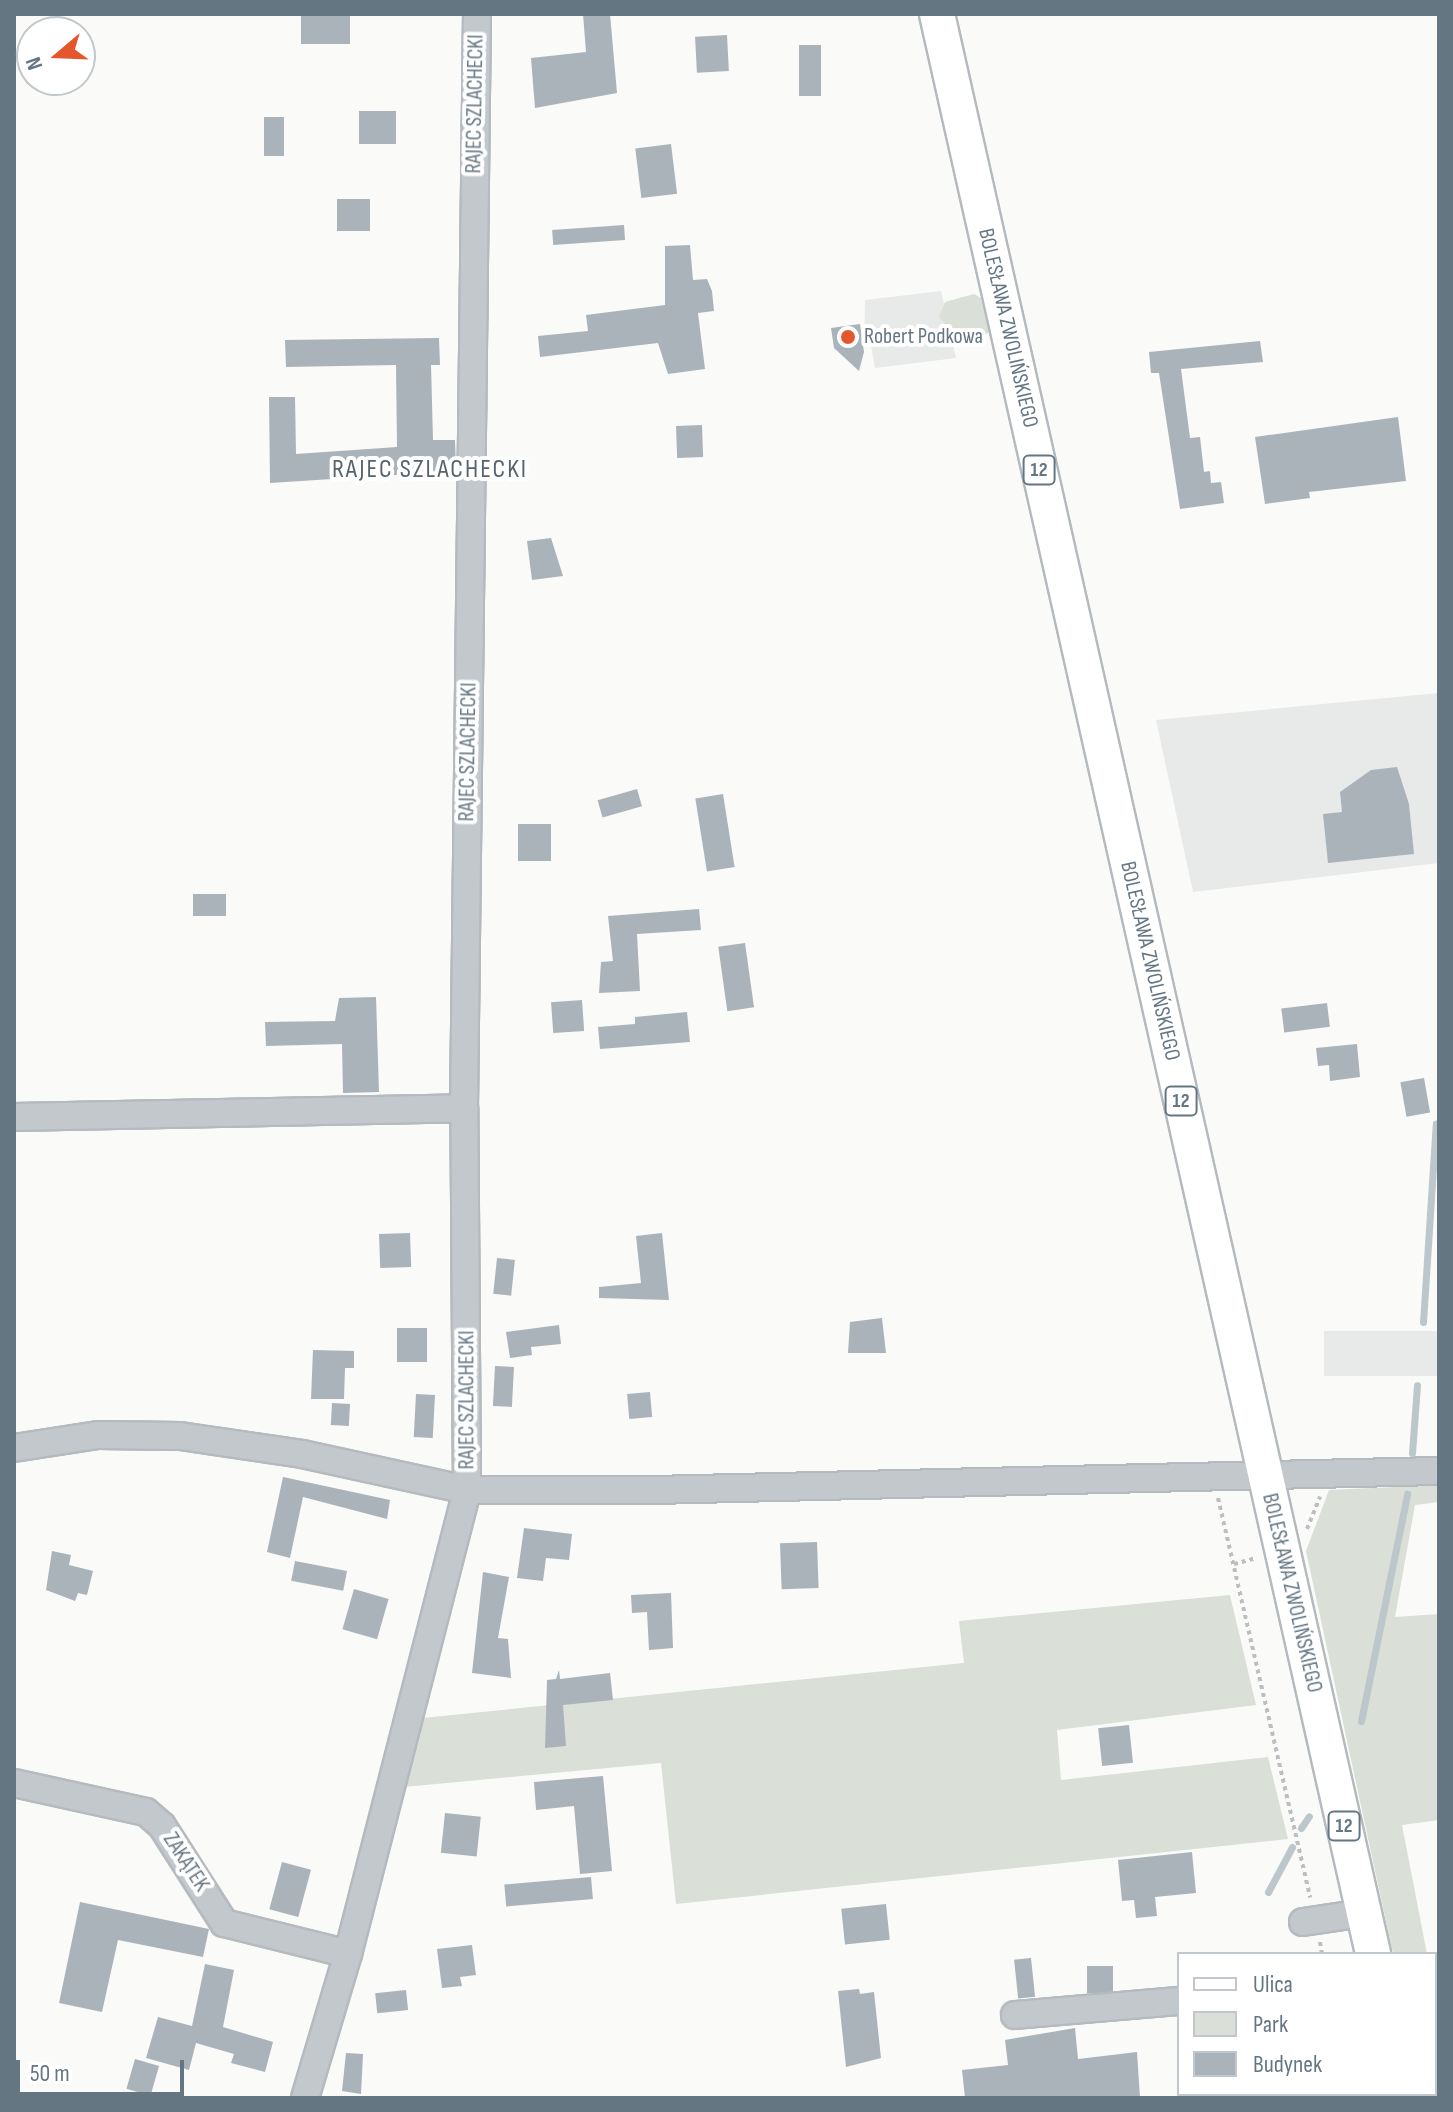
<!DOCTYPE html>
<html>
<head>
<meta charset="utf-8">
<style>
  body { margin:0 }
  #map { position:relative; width:1453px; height:2112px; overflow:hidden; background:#fafaf8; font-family:"Sofia Sans Condensed",sans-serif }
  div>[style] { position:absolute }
  .built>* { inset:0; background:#e8e9e9; transform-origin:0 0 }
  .green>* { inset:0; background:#dadfd7 }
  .stream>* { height:7px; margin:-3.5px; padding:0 3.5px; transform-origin:3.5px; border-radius:3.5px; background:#bbc7cb }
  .building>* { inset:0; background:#aab3b9; transform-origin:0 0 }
  .path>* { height:4px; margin-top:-2px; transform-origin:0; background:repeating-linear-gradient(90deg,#bbbfc2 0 4px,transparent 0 8px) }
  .roads { filter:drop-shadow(2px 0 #b5babe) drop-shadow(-2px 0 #b5babe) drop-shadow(0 2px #b5babe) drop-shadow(0 -2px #b5babe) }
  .minor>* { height:26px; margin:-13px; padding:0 13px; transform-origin:13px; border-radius:13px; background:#c3c8cc }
  .major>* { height:34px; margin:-17px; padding:0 17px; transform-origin:17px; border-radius:17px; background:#fff }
  .dots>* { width:22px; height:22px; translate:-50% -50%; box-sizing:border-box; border:4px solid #fff; border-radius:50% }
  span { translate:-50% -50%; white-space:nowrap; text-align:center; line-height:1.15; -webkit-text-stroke:8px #fff; paint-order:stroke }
  .shield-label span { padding:2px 6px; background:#fff; border:2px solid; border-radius:6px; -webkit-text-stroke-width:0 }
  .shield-label { font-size:20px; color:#657683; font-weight:700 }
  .street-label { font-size:22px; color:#657683 }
  .poi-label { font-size:22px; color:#657683 }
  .left { translate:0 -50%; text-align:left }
  .quarter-label { font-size:26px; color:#57646e; letter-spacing:2px }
  .frame { position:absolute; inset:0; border:16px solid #657683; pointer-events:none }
  .legend { position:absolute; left:1177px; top:1952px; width:260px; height:144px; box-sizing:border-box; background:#fff; border:2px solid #c1c8cd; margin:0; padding:10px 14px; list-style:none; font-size:24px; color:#657683 }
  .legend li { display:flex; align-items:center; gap:16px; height:40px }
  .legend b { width:40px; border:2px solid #c1c8cd }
  .north { position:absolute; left:16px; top:16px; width:80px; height:80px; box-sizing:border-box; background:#fff; border:2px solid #c1c8cd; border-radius:50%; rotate:251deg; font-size:22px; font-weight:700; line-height:32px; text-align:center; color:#657683 }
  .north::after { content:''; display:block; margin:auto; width:28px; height:36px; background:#e4572e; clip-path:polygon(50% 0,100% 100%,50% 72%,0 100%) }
  .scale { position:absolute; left:16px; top:2060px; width:168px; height:36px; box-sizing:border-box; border:4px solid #657683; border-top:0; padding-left:10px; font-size:24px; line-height:28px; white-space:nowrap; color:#657683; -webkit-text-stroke:6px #fff; paint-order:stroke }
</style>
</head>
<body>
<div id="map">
  <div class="built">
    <i style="clip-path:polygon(941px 291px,956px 358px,875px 368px,871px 346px,864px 347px,865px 300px)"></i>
    <i style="clip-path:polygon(1439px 693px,1439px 863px,1193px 892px,1156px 720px)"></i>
    <i style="left:1439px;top:1331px;width:45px;height:115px;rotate:90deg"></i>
  </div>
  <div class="green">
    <i style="clip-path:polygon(974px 294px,981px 298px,989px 332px,978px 340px,952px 332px,939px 317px,945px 302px)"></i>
    <i style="clip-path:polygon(1439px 1485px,1439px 1502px,1415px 1505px,1395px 1617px,1439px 1614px,1439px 1820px,1402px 1825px,1427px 1954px,1393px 1954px,1306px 1551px,1329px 1490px)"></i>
    <i style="clip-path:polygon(1230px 1595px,1256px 1705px,1057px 1730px,1061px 1780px,1268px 1757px,1288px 1839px,676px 1904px,661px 1763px,404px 1787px,423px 1718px,964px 1663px,959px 1621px)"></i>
  </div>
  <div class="stream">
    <i style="left:1423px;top:1322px;width:199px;rotate:-86.3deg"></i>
    <i style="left:1412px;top:1453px;width:68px;rotate:-85.8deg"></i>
    <i style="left:1361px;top:1721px;width:232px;rotate:-78.5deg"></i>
    <i style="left:1301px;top:1828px;width:14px;rotate:-56deg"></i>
    <i style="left:1268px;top:1892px;width:51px;rotate:-61.9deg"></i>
  </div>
  <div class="building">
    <i style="left:301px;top:14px;width:49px;height:30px"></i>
    <i style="clip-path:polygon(583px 14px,610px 14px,617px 93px,535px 108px,531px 58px,586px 52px)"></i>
    <i style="left:727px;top:35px;width:36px;height:32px;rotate:87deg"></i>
    <i style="left:799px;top:45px;width:22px;height:51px"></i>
    <i style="left:396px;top:111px;width:33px;height:37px;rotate:90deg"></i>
    <i style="left:264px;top:117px;width:20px;height:39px"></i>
    <i style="left:671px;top:144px;width:50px;height:36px;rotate:83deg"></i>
    <i style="left:370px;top:199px;width:32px;height:33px;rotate:90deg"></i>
    <i style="left:624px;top:225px;width:15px;height:72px;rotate:86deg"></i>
    <i style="clip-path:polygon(690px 245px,693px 280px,707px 279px,712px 291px,714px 311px,698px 313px,705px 369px,668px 374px,658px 343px,540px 357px,538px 336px,588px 331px,586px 315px,665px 305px,665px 246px)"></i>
    <i style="clip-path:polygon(860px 324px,864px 352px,859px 371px,834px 348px,831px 328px)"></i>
    <i style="clip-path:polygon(439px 338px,440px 365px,431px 365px,433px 440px,455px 440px,456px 471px,270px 483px,269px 397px,295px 397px,296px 454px,397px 447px,396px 365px,286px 367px,285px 340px)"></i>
    <i style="clip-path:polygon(1260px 341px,1263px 362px,1181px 369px,1190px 438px,1200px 437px,1204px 472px,1210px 471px,1211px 483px,1221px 482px,1224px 503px,1180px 509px,1159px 373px,1151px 373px,1149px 352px)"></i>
    <i style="clip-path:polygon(1398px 417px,1406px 481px,1309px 492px,1310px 498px,1265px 504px,1255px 437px)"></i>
    <i style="left:702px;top:425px;width:32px;height:26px;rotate:88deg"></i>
    <i style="clip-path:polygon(551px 538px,563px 576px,532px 580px,527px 541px)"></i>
    <i style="clip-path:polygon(1397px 767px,1409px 804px,1414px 854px,1328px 863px,1323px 814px,1342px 812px,1340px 792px,1371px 770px)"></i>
    <i style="left:637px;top:789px;width:18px;height:41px;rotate:74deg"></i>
    <i style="left:723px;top:794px;width:74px;height:28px;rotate:81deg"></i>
    <i style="left:518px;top:824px;width:33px;height:37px"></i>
    <i style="left:226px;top:894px;width:22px;height:33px;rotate:90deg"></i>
    <i style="clip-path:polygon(699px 909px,701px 930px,637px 934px,640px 991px,599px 993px,601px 962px,613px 961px,608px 916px)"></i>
    <i style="left:745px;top:943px;width:65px;height:27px;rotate:82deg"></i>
    <i style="clip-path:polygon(376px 997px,379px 1092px,343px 1093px,342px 1044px,266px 1046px,265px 1022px,335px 1021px,339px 998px)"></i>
    <i style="left:582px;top:1000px;width:31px;height:31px;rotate:86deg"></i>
    <i style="left:1327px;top:1003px;width:24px;height:46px;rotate:83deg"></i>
    <i style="clip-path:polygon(687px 1012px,690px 1042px,600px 1049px,598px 1027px,635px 1024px,635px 1017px)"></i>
    <i style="clip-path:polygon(1357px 1044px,1360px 1077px,1330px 1081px,1329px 1065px,1318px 1066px,1316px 1048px)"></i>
    <i style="left:1424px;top:1078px;width:35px;height:24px;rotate:80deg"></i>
    <i style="left:410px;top:1233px;width:34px;height:31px;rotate:88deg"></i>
    <i style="clip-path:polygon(662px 1233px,669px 1300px,599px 1298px,599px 1287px,641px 1283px,636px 1236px)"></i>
    <i style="left:497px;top:1258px;width:18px;height:36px;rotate:6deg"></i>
    <i style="clip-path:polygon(882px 1318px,886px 1353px,848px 1353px,850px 1322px)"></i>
    <i style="clip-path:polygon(559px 1325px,561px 1344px,531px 1347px,532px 1355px,510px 1358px,506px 1332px)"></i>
    <i style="left:397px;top:1328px;width:30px;height:34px"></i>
    <i style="clip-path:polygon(313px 1350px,354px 1351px,354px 1368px,345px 1368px,344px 1399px,311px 1399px)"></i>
    <i style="left:495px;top:1366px;width:19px;height:40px;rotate:3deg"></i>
    <i style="left:650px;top:1392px;width:25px;height:23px;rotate:85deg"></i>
    <i style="left:416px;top:1394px;width:19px;height:43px;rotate:3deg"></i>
    <i style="left:332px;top:1403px;width:18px;height:22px;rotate:3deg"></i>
    <i style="clip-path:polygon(283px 1477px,390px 1500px,387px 1519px,303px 1497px,290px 1558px,267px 1552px)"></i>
    <i style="clip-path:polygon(524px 1528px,572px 1534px,569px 1560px,546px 1558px,543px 1581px,517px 1578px)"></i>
    <i style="left:817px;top:1542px;width:46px;height:37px;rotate:88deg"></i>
    <i style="clip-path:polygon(52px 1551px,71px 1555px,69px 1565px,93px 1571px,87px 1595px,78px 1593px,75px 1601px,46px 1590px)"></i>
    <i style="left:295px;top:1561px;width:53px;height:20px;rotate:11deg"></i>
    <i style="clip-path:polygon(483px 1572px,509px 1577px,498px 1638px,508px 1639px,511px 1678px,472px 1673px)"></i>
    <i style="left:354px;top:1589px;width:36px;height:42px;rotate:16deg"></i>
    <i style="clip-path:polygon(671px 1593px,673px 1648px,649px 1650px,647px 1612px,632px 1613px,631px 1595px)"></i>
    <i style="clip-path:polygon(559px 1670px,560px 1679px,610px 1673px,613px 1700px,563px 1705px,566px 1746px,545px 1748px,547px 1680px,556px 1679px)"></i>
    <i style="left:1129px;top:1725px;width:38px;height:31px;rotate:84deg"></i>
    <i style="clip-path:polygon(603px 1776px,612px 1871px,580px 1874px,574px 1806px,536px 1810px,534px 1782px)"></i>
    <i style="left:445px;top:1813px;width:36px;height:40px;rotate:6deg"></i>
    <i style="clip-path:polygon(1192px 1852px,1196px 1893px,1155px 1897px,1157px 1916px,1136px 1918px,1134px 1900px,1122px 1901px,1118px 1860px)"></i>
    <i style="left:282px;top:1862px;width:30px;height:49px;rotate:15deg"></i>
    <i style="left:591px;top:1877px;width:22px;height:87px;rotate:85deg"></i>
    <i style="clip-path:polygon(80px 1902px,209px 1929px,203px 1957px,118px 1940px,102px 2012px,59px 2003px)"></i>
    <i style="left:886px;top:1904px;width:36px;height:45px;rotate:84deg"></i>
    <i style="clip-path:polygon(472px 1945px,476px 1975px,460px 1977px,462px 1986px,442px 1988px,437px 1949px)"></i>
    <i style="left:1031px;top:1958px;width:39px;height:17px;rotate:84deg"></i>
    <i style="clip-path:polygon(205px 1964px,234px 1970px,223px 2027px,273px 2042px,265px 2072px,231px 2063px,234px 2054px,196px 2043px,189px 2070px,146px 2058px,158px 2017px,192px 2026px)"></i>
    <i style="left:1087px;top:1966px;width:26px;height:27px"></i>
    <i style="clip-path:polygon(859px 1989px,860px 1994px,874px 1992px,881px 2058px,846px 2067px,838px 1991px)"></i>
    <i style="left:406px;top:1990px;width:20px;height:31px;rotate:84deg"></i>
    <i style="clip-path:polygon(1075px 2028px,1078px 2059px,1137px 2052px,1140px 2098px,965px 2098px,962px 2070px,1008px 2065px,1005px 2040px)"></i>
    <i style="clip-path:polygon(346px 2053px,363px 2054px,361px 2094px,342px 2091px)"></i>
    <i style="left:135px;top:2059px;width:25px;height:31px;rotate:16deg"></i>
  </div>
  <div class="path">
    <i style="left:1218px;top:1498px;width:410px;rotate:77deg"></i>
    <i style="left:1307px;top:1529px;width:35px;rotate:-68deg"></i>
    <i style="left:1234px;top:1564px;width:23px;rotate:-15deg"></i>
    <i style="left:1320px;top:1942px;width:12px;rotate:81deg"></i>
    <i style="left:1363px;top:2094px;width:4px;rotate:76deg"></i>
  </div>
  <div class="roads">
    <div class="minor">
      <i style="left:14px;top:1117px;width:450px;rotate:-1.1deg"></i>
      <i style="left:14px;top:1448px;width:85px;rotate:-8.8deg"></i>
      <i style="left:98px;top:1435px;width:82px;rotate:0.7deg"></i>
      <i style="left:180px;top:1436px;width:123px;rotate:8.4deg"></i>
      <i style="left:302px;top:1454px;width:169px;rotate:12.3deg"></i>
      <i style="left:467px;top:1490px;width:187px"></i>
      <i style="left:654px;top:1490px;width:785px;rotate:-1.39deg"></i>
      <i style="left:14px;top:1783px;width:135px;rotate:12.4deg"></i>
      <i style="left:146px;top:1812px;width:21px;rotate:41deg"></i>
      <i style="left:162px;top:1826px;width:115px;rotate:57.4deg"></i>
      <i style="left:224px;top:1923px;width:128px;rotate:14deg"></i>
      <i style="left:1303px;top:1922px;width:62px;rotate:-8.4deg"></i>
      <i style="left:1015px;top:2015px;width:165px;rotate:-4.9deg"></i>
      <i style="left:305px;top:2098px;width:150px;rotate:-73.4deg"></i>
      <i style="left:348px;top:1954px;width:479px;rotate:-75.6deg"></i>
      <i style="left:467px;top:1490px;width:382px;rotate:-90.4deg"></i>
      <i style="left:464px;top:1108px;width:1094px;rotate:-89.32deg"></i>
    </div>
    <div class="major">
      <i style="left:937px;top:14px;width:1988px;rotate:77.33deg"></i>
      <i style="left:1404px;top:2094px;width:4px;rotate:76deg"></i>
    </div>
  </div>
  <div class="dots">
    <i style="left:848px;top:337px;background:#e4572e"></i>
  </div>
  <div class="shield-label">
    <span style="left:1039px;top:470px">12</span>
    <span style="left:1181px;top:1101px">12</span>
    <span style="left:1344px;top:1826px">12</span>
  </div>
  <div class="street-label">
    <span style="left:475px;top:104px;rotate:-89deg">RAJEC SZLACHECKI</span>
    <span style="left:1008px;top:328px;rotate:77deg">BOLESŁAWA ZWOLIŃSKIEGO</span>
    <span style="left:468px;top:752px;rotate:-89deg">RAJEC SZLACHECKI</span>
    <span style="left:1150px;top:961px;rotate:77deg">BOLESŁAWA ZWOLIŃSKIEGO</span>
    <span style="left:467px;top:1400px;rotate:-90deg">RAJEC SZLACHECKI</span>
    <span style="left:1292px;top:1593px;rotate:77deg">BOLESŁAWA ZWOLIŃSKIEGO</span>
    <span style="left:186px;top:1862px;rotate:57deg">ZAKĄTEK</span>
  </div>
  <div class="poi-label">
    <span class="left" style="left:864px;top:337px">Robert Podkowa</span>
  </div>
  <div class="quarter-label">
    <span style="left:430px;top:470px">RAJEC SZLACHECKI</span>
  </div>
  <div class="frame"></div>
  <ul class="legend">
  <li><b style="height:10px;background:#fff"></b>Ulica</li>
  <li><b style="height:22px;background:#dadfd7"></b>Park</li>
  <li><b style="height:22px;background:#aab3b9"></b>Budynek</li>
  </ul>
  <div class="north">N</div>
  <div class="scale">50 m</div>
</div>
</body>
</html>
